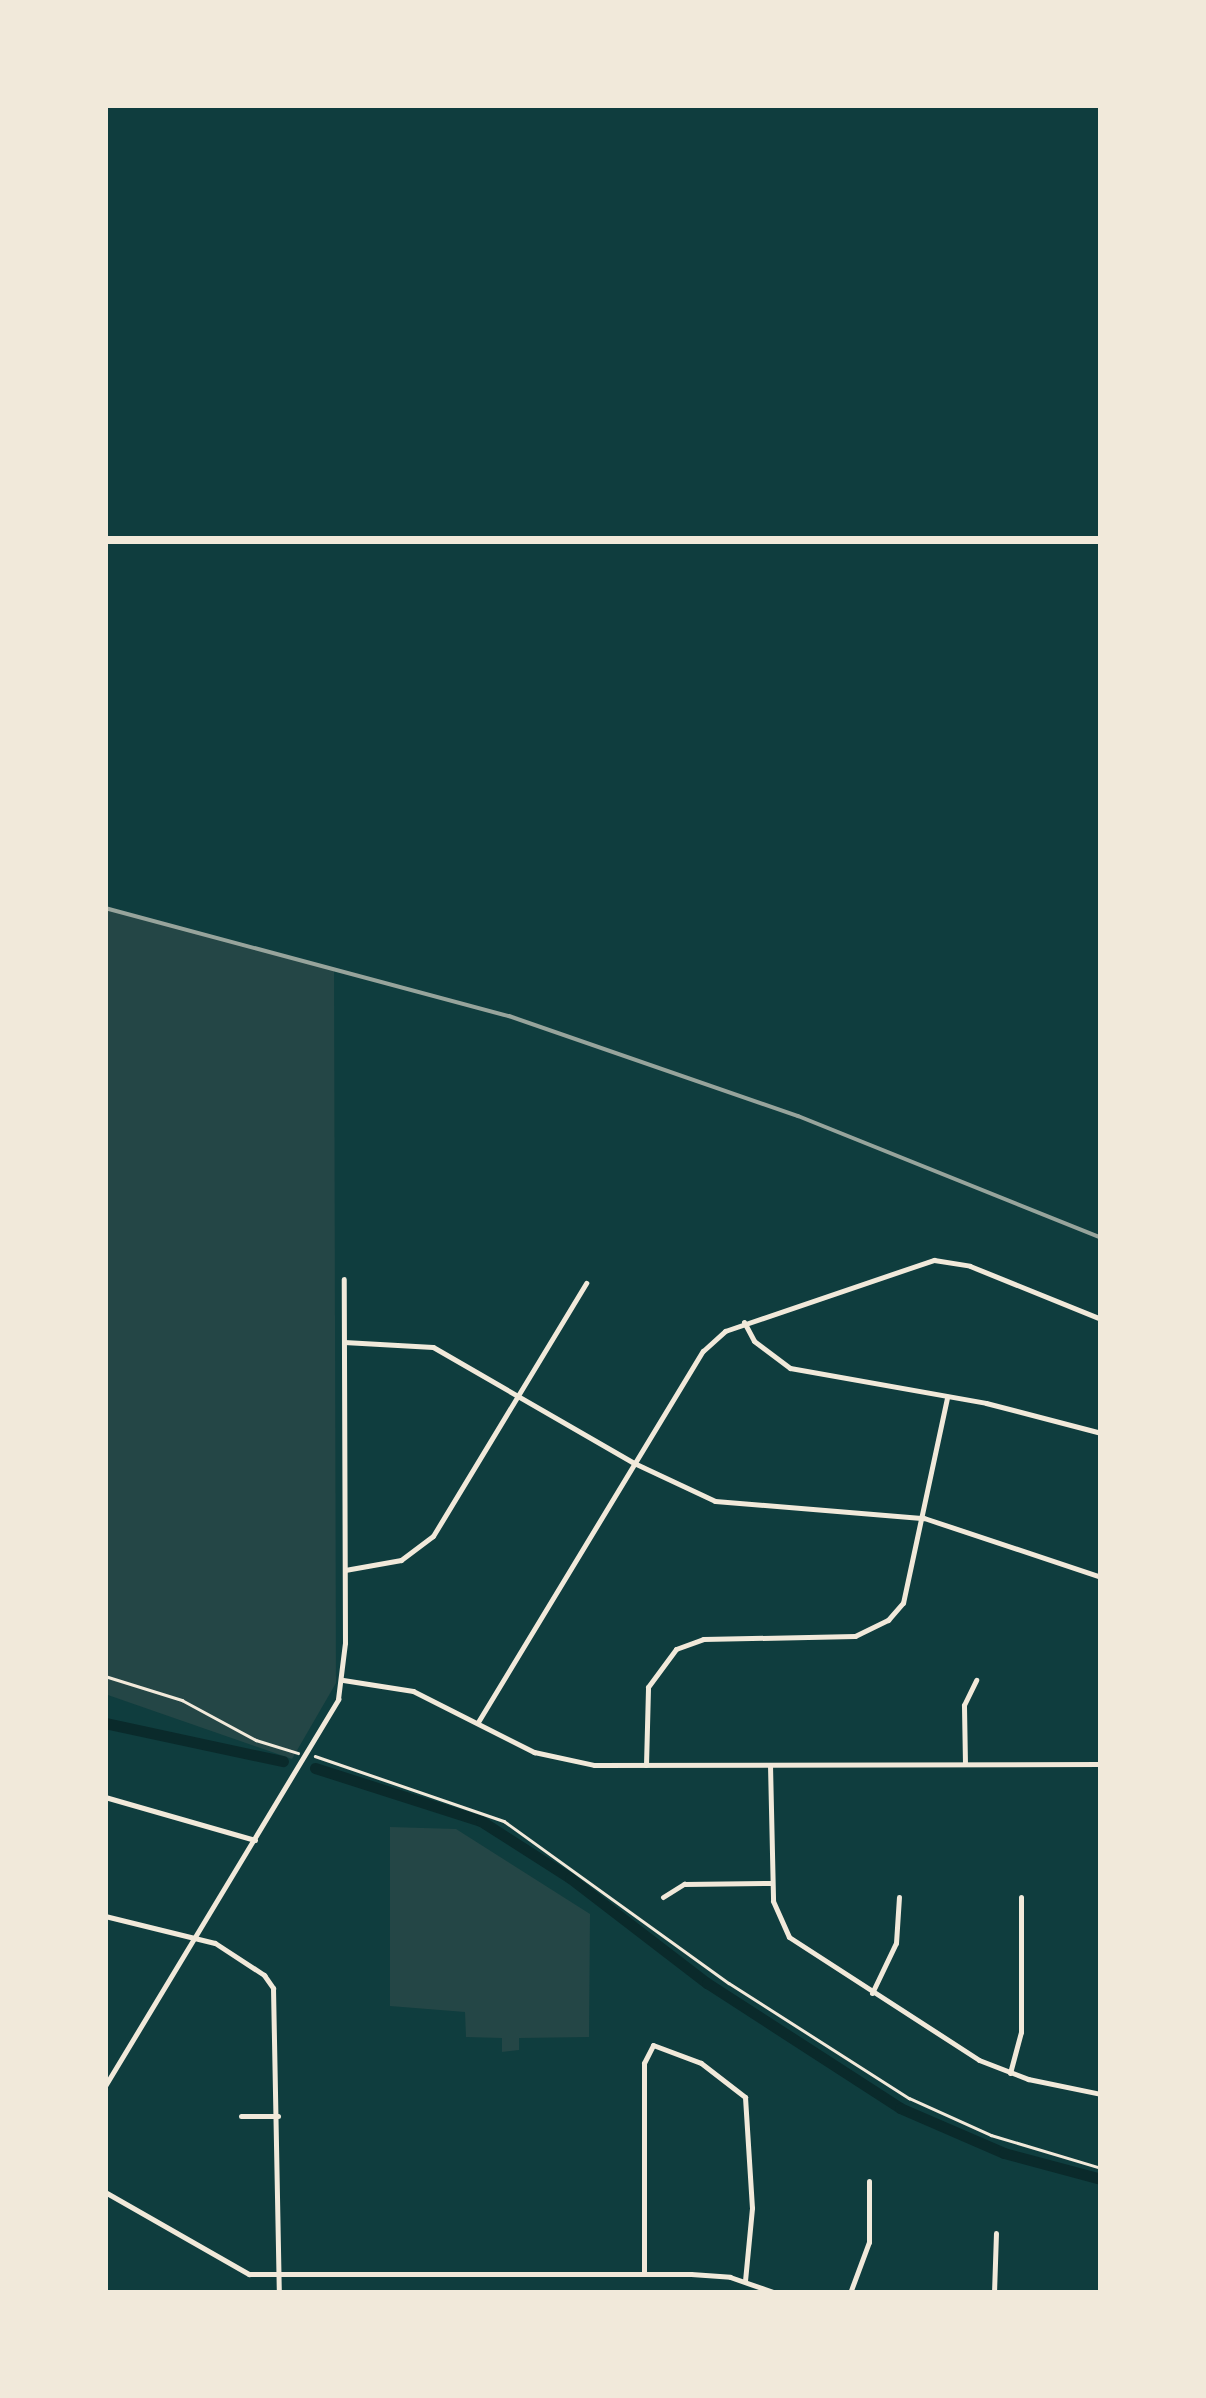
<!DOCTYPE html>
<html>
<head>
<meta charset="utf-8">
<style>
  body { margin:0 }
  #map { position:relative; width:1206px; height:2398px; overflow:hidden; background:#0f3d3e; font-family:Overpass,sans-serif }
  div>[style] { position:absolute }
  .green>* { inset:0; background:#244646 }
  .canal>* { height:11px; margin:-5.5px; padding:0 5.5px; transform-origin:5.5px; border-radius:5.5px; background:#0a2a2b }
  .path>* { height:2.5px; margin:-1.25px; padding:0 1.25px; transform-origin:1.25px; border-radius:1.25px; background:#f1e9da }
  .minor>* { height:5px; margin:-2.5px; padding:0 2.5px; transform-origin:2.5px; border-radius:2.5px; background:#f1e9da }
  .secondary>* { height:8px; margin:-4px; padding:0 4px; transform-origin:4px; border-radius:4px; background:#f1e9da }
  .rail>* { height:4px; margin:-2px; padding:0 2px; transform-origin:2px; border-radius:2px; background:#97a49c }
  span { translate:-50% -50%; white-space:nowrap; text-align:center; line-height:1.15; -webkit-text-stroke:10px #f1e9da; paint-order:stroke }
  .frame { position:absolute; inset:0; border:108px solid #f1e9da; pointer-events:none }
</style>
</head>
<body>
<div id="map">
  <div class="green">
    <i style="clip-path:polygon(105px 908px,334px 969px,336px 1683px,292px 1759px,105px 1694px)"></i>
    <i style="clip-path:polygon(390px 1827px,456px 1829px,590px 1914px,589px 2037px,519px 2038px,519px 2050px,502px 2052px,502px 2038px,466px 2037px,465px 2012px,390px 2006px)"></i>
  </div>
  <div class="canal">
    <i style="left:105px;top:1723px;width:182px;rotate:12.1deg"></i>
    <i style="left:315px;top:1768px;width:174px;rotate:17.7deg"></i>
    <i style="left:481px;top:1821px;width:106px;rotate:32.6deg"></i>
    <i style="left:570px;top:1878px;width:173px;rotate:37.5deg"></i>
    <i style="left:707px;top:1983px;width:230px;rotate:32.9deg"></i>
    <i style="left:900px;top:2108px;width:113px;rotate:23.4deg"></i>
    <i style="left:1004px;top:2153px;width:100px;rotate:15deg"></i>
  </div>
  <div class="path">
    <i style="left:105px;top:1676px;width:81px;rotate:17.3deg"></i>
    <i style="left:182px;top:1700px;width:84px;rotate:28.4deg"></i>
    <i style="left:256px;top:1740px;width:44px;rotate:17.2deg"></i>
    <i style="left:315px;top:1756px;width:200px;rotate:19deg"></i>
    <i style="left:504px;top:1821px;width:277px;rotate:35.8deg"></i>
    <i style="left:729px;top:1983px;width:214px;rotate:32.6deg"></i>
    <i style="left:909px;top:2098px;width:90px;rotate:24.3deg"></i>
    <i style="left:991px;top:2135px;width:115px;rotate:16.7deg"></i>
  </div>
  <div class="minor">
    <i style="left:744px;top:1322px;width:21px;rotate:62deg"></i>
    <i style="left:754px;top:1341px;width:45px;rotate:36.9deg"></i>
    <i style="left:790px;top:1368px;width:199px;rotate:10.1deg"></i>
    <i style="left:986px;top:1403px;width:119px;rotate:14.6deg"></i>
    <i style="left:344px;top:1342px;width:89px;rotate:3.2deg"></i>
    <i style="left:433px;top:1347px;width:232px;rotate:30deg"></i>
    <i style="left:634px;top:1463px;width:89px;rotate:25.1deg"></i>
    <i style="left:715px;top:1501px;width:210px;rotate:4.7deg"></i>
    <i style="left:924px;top:1518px;width:187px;rotate:18.4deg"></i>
    <i style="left:345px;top:1570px;width:57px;rotate:-10.1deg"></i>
    <i style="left:401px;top:1560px;width:40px;rotate:-37deg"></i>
    <i style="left:433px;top:1536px;width:296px;rotate:-58.8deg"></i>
    <i style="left:343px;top:1680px;width:71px;rotate:8.9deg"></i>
    <i style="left:413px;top:1691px;width:136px;rotate:26.8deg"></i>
    <i style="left:534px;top:1752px;width:61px;rotate:12.2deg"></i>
    <i style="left:594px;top:1765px;width:507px;rotate:-0.11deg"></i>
    <i style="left:478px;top:1722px;width:434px;rotate:-58.8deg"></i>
    <i style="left:703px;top:1351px;width:30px;rotate:-42deg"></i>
    <i style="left:725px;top:1331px;width:221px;rotate:-18.8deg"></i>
    <i style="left:934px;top:1260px;width:36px;rotate:9deg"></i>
    <i style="left:970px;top:1266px;width:141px;rotate:22deg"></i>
    <i style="left:965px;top:1764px;width:59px;rotate:-91deg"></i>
    <i style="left:964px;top:1705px;width:28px;rotate:-64deg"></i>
    <i style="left:646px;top:1765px;width:78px;rotate:-88.5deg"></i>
    <i style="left:648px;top:1687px;width:47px;rotate:-53.6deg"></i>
    <i style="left:676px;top:1649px;width:29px;rotate:-20deg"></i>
    <i style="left:703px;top:1639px;width:152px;rotate:-1.1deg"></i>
    <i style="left:855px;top:1636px;width:37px;rotate:-26deg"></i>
    <i style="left:888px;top:1620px;width:23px;rotate:-49deg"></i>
    <i style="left:903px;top:1603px;width:211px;rotate:-77.9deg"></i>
    <i style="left:770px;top:1765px;width:136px;rotate:88.7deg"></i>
    <i style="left:773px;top:1901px;width:39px;rotate:66deg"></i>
    <i style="left:789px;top:1937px;width:226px;rotate:32.9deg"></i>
    <i style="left:979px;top:2060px;width:53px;rotate:21.2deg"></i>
    <i style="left:1028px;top:2079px;width:75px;rotate:11.6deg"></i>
    <i style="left:105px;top:1797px;width:156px;rotate:16deg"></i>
    <i style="left:663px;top:1897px;width:25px;rotate:-32deg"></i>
    <i style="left:684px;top:1884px;width:87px;rotate:-0.7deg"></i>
    <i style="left:105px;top:1916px;width:113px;rotate:13.8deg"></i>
    <i style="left:215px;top:1943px;width:59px;rotate:33.1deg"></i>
    <i style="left:264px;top:1975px;width:16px;rotate:55deg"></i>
    <i style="left:273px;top:1988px;width:305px;rotate:88.9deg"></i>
    <i style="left:872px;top:1993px;width:55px;rotate:-64.4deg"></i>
    <i style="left:896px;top:1943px;width:46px;rotate:-86.3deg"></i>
    <i style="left:1010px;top:2073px;width:42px;rotate:-75deg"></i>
    <i style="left:1021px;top:2032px;width:135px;rotate:-90deg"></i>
    <i style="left:105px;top:2086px;width:452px;rotate:-58.9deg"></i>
    <i style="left:338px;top:1699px;width:56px;rotate:-82.9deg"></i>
    <i style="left:345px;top:1643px;width:364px;rotate:-90.2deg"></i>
    <i style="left:241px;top:2116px;width:37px"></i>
    <i style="left:105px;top:2192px;width:166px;rotate:29.7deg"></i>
    <i style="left:249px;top:2274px;width:442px"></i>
    <i style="left:691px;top:2274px;width:39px;rotate:4deg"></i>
    <i style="left:730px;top:2277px;width:49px;rotate:19.2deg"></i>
    <i style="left:644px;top:2274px;width:211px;rotate:-90deg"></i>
    <i style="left:644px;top:2063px;width:20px;rotate:-63deg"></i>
    <i style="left:653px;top:2045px;width:51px;rotate:20.6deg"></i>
    <i style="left:701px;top:2063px;width:56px;rotate:37.7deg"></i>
    <i style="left:745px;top:2097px;width:111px;rotate:86.4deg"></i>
    <i style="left:752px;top:2208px;width:73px;rotate:95.5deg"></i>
    <i style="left:850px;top:2293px;width:54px;rotate:-69.6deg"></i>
    <i style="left:869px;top:2242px;width:61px;rotate:-90deg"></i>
    <i style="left:994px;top:2293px;width:60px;rotate:-88.1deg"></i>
  </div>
  <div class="secondary">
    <i style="left:105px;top:540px;width:996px"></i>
  </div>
  <div class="rail">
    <i style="left:105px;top:908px;width:418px;rotate:15deg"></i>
    <i style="left:509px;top:1016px;width:306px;rotate:19.1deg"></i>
    <i style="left:798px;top:1116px;width:327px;rotate:21.9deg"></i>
  </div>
  <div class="frame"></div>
</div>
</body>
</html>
